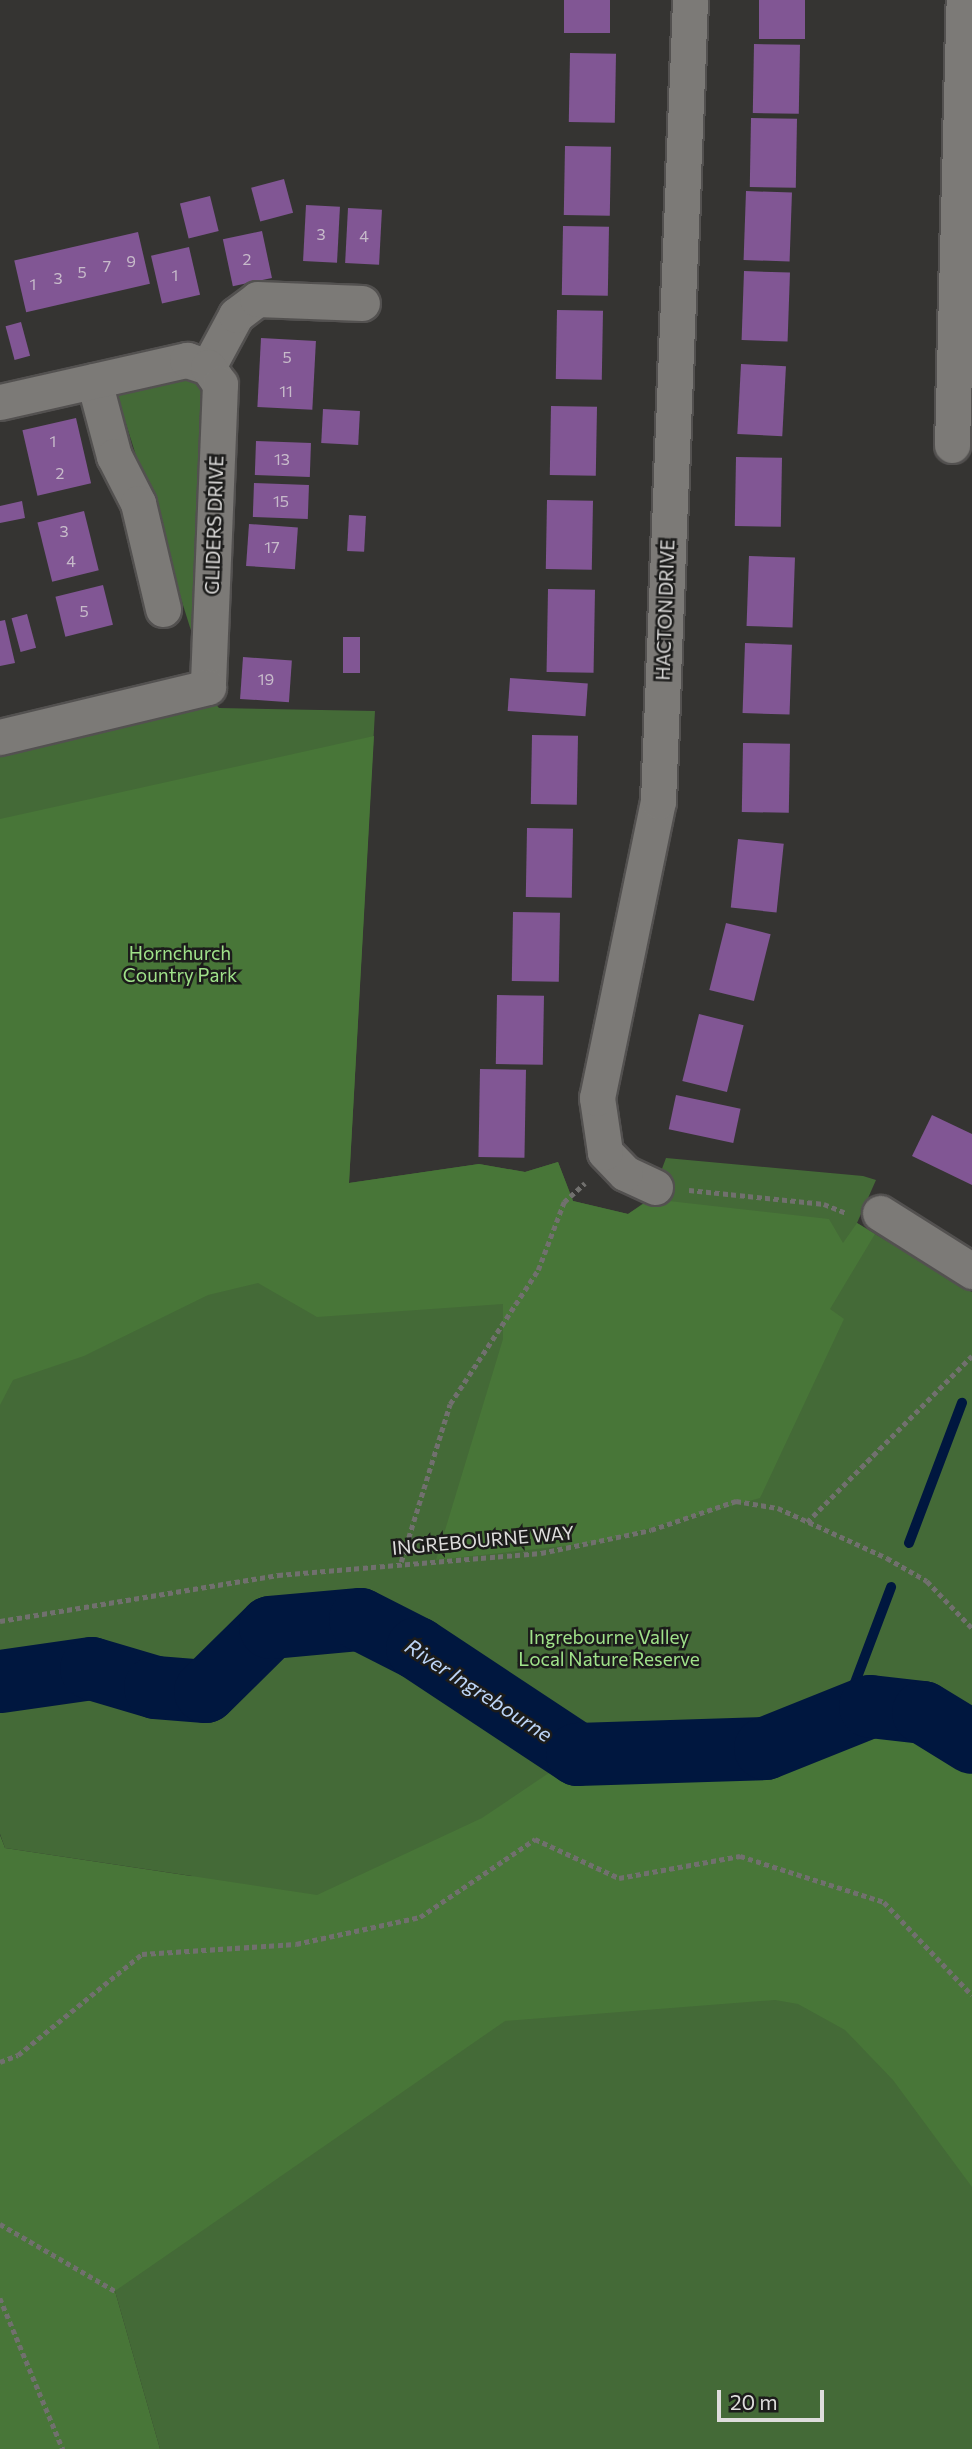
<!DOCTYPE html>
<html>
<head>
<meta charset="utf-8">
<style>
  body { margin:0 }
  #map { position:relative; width:972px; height:2449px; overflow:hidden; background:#353432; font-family:Commissioner,sans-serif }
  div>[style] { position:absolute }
  .green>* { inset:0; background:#446a37 }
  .forest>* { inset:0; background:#487638 }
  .stream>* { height:10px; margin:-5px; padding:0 5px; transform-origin:5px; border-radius:5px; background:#00173f }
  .river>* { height:63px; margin:-31.5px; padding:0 31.5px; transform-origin:31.5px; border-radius:31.5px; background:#00173f }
  .building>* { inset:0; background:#815694; transform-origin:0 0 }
  .path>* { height:4.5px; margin-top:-2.25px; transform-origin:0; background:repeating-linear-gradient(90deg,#71706e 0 5px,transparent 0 8.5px) }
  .roads { filter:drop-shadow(2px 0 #535150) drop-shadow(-2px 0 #535150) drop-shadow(0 2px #535150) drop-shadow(0 -2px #535150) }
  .minor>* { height:35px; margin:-17.5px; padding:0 17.5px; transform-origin:17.5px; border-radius:17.5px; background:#7c7a77 }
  span { translate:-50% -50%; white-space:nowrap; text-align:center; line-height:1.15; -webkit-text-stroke:5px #1c1c1b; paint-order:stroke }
  .number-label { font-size:16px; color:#c7bbca }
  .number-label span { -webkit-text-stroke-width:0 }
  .street-label { font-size:19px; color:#dedddc }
  .park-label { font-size:19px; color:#a0e28a }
  .water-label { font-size:21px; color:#bdd5f7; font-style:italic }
  .scale { position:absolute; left:717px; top:2390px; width:107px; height:32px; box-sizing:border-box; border:4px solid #dedddc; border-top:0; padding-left:9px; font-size:21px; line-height:24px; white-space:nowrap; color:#dedddc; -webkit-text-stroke:5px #1c1c1b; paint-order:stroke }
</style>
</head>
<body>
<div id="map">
  <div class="green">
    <i style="clip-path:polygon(184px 374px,206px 386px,194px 640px,116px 392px)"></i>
    <i style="clip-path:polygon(211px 698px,219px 708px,375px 711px,349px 1183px,479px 1164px,525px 1172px,558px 1162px,573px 1201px,628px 1214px,651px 1198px,666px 1158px,863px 1176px,876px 1180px,857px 1223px,972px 1292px,972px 2449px,160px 2449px,115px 2291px,192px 1876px,5px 1848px,0 1834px,0 749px)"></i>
  </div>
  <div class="forest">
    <i style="clip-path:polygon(374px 736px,349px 1183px,479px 1164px,525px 1172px,558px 1162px,573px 1201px,628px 1214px,651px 1199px,829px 1219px,843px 1243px,857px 1223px,875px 1234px,830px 1309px,844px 1319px,760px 1498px,600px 1542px,436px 1560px,503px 1339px,503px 1304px,317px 1317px,258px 1283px,208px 1295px,84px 1356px,13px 1380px,0 1405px,0 819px)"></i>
    <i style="clip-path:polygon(870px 1706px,923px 1712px,972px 1742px,972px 2187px,893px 2080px,845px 2030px,798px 2004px,775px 2000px,505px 2021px,115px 2291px,160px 2449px,0 2449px,0 1835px,5px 1848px,317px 1895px,482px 1818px,577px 1754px,765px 1748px)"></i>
  </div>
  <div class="stream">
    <i style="left:909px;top:1543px;width:150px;rotate:-69.3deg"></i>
    <i style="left:842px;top:1717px;width:139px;rotate:-69.3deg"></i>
  </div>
  <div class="river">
    <i style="left:0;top:1681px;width:92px;rotate:-8.1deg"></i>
    <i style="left:91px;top:1668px;width:67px;rotate:16.5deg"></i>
    <i style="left:155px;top:1687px;width:50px;rotate:4.6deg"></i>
    <i style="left:205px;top:1691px;width:91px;rotate:-44.6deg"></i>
    <i style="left:270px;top:1627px;width:90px;rotate:-5.1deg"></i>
    <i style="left:360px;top:1619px;width:64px;rotate:27deg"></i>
    <i style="left:417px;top:1648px;width:192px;rotate:33.5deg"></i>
    <i style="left:577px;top:1754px;width:188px;rotate:-1.8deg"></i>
    <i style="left:765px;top:1748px;width:113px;rotate:-21.8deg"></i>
    <i style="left:870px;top:1706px;width:53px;rotate:6.5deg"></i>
    <i style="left:923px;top:1712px;width:57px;rotate:31.5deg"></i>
  </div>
  <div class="building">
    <i style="left:564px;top:0;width:46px;height:33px"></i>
    <i style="left:759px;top:0;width:46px;height:39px"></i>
    <i style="left:754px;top:44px;width:46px;height:69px;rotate:1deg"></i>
    <i style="left:570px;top:53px;width:46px;height:69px;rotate:1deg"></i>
    <i style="left:751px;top:118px;width:46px;height:69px;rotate:1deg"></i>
    <i style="left:565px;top:146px;width:46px;height:69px;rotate:1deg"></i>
    <i style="left:284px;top:179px;width:35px;height:34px;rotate:75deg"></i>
    <i style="left:746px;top:191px;width:46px;height:69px;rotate:2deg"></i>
    <i style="left:210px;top:196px;width:36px;height:31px;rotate:76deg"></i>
    <i style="left:306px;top:205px;width:34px;height:56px;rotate:3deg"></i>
    <i style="left:348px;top:208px;width:34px;height:55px;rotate:3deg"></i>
    <i style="left:563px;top:226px;width:46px;height:69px;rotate:1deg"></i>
    <i style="left:262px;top:231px;width:48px;height:40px;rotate:78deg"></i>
    <i style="left:138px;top:232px;width:53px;height:127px;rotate:77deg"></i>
    <i style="left:189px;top:247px;width:49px;height:39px;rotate:77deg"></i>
    <i style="left:744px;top:271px;width:46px;height:69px;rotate:2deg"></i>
    <i style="left:557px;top:310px;width:46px;height:69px;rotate:1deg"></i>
    <i style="left:21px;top:322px;width:35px;height:16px;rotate:75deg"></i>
    <i style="left:261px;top:338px;width:55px;height:69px;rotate:3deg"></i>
    <i style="left:741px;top:364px;width:45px;height:70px;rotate:3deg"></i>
    <i style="left:551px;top:406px;width:46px;height:69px;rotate:1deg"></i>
    <i style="left:323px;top:409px;width:37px;height:34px;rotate:3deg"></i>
    <i style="left:76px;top:418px;width:67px;height:55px;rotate:77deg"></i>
    <i style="left:256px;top:441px;width:55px;height:34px;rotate:2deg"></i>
    <i style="left:736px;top:457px;width:46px;height:69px;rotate:1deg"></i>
    <i style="left:254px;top:483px;width:55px;height:34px;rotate:2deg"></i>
    <i style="left:547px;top:500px;width:46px;height:69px;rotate:1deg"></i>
    <i style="clip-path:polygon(22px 501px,25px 518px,0 523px,0 506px)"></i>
    <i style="left:84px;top:511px;width:61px;height:48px;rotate:76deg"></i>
    <i style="left:349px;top:515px;width:17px;height:36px;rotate:3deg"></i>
    <i style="left:249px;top:524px;width:49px;height:42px;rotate:4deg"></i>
    <i style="left:749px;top:556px;width:46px;height:70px;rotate:2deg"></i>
    <i style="left:103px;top:585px;width:41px;height:49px;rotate:76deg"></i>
    <i style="left:548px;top:589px;width:47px;height:83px;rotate:1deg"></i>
    <i style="left:27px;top:614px;width:35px;height:16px;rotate:75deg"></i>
    <i style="clip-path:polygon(5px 620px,15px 663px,0 666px,0 621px)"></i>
    <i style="left:343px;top:637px;width:17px;height:36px"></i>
    <i style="left:745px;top:643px;width:47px;height:70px;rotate:2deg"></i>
    <i style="left:243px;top:657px;width:49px;height:42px;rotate:4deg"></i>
    <i style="left:510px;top:678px;width:78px;height:33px;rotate:4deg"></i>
    <i style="left:532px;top:735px;width:46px;height:69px;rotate:1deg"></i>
    <i style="left:743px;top:743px;width:47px;height:69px;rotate:1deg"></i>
    <i style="left:527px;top:828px;width:46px;height:69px;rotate:1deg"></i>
    <i style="left:738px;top:839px;width:46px;height:69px;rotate:6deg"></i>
    <i style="left:513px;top:912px;width:47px;height:69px;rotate:1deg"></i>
    <i style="left:726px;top:923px;width:46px;height:69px;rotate:14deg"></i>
    <i style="left:497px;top:995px;width:47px;height:69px;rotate:1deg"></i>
    <i style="left:699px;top:1014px;width:46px;height:69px;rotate:14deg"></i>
    <i style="left:480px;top:1069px;width:46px;height:88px;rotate:1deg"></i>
    <i style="left:676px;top:1095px;width:66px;height:35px;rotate:12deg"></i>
    <i style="clip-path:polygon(932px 1115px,972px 1134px,972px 1185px,912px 1156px)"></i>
  </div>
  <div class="path">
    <i style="left:689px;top:1190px;width:136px;rotate:5.9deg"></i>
    <i style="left:824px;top:1204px;width:24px;rotate:22deg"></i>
    <i style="left:807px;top:1522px;width:234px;rotate:-45.2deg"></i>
    <i style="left:401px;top:1562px;width:165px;rotate:-72.8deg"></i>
    <i style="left:450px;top:1404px;width:160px;rotate:-56.7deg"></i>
    <i style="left:538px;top:1270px;width:73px;rotate:-69.1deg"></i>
    <i style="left:564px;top:1202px;width:28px;rotate:-42deg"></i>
    <i style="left:0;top:1621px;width:282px;rotate:-9.4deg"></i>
    <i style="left:278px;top:1575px;width:264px;rotate:-4.8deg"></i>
    <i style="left:541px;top:1553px;width:112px;rotate:-11.8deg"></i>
    <i style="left:651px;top:1530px;width:90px;rotate:-18.8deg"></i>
    <i style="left:736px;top:1501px;width:43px;rotate:9.5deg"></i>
    <i style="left:778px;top:1508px;width:120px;rotate:24.6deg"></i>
    <i style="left:887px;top:1558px;width:46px;rotate:29.9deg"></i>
    <i style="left:927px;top:1581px;width:65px;rotate:46.2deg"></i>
    <i style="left:0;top:2062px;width:19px;rotate:-21deg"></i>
    <i style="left:18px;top:2055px;width:160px;rotate:-39.2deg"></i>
    <i style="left:142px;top:1954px;width:154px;rotate:-3.7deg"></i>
    <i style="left:296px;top:1944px;width:127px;rotate:-12.3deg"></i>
    <i style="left:420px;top:1917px;width:139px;rotate:-34.1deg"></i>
    <i style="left:535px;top:1839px;width:93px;rotate:24.9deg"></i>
    <i style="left:619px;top:1878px;width:123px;rotate:-10.3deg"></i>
    <i style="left:740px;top:1856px;width:151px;rotate:17.7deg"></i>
    <i style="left:884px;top:1902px;width:128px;rotate:46.6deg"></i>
    <i style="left:0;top:2224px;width:133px;rotate:30.2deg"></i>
    <i style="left:0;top:2298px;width:164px;rotate:67.4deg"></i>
  </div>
  <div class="roads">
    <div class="minor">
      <i style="left:208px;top:367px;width:59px;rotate:-61.7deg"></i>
      <i style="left:236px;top:315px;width:26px;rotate:-37deg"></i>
      <i style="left:257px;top:299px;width:105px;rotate:2.2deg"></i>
      <i style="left:94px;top:381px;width:78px;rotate:75.1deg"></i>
      <i style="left:114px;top:456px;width:53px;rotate:62.9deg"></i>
      <i style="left:138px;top:503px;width:109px;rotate:76.7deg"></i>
      <i style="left:0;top:402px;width:192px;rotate:-12.7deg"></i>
      <i style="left:187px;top:360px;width:22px;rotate:18deg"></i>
      <i style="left:208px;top:367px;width:21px;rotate:55deg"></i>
      <i style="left:220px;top:384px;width:303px;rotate:92.3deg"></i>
      <i style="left:208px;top:687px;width:214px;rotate:166.5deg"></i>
      <i style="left:952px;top:445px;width:445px;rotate:-88.5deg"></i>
      <i style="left:655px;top:1187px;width:33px;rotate:-155deg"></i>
      <i style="left:625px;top:1173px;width:29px;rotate:-134deg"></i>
      <i style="left:605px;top:1152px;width:55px;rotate:-98.4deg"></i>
      <i style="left:597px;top:1098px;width:303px;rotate:-78.4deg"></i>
      <i style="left:658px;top:801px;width:802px;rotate:-87.71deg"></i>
      <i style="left:880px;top:1213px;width:109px;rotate:32.2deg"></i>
    </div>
  </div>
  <div class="number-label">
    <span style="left:321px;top:234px">3</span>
    <span style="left:364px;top:236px">4</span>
    <span style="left:247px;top:259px">2</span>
    <span style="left:131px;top:261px">9</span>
    <span style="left:107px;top:266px">7</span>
    <span style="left:82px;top:272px">5</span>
    <span style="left:175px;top:275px">1</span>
    <span style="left:58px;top:278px">3</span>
    <span style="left:33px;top:284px">1</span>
    <span style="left:287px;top:357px">5</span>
    <span style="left:286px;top:391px">11</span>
    <span style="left:53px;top:441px">1</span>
    <span style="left:282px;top:459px">13</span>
    <span style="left:60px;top:473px">2</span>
    <span style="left:281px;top:501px">15</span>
    <span style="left:64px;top:531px">3</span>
    <span style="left:272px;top:547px">17</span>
    <span style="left:71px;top:561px">4</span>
    <span style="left:84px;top:611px">5</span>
    <span style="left:266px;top:679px">19</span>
  </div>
  <div class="street-label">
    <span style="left:214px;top:525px;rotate:-88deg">GLIDERS DRIVE</span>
    <span style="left:665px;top:610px;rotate:-88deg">HACTON DRIVE</span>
    <span style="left:483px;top:1540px;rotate:-5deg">INGREBOURNE WAY</span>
  </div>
  <div class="park-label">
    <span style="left:180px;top:964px">Hornchurch<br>Country Park</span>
    <span style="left:609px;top:1648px">Ingrebourne Valley<br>Local Nature Reserve</span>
  </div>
  <div class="water-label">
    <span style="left:479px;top:1690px;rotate:33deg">River Ingrebourne</span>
  </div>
  <div class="scale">20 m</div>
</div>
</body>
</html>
